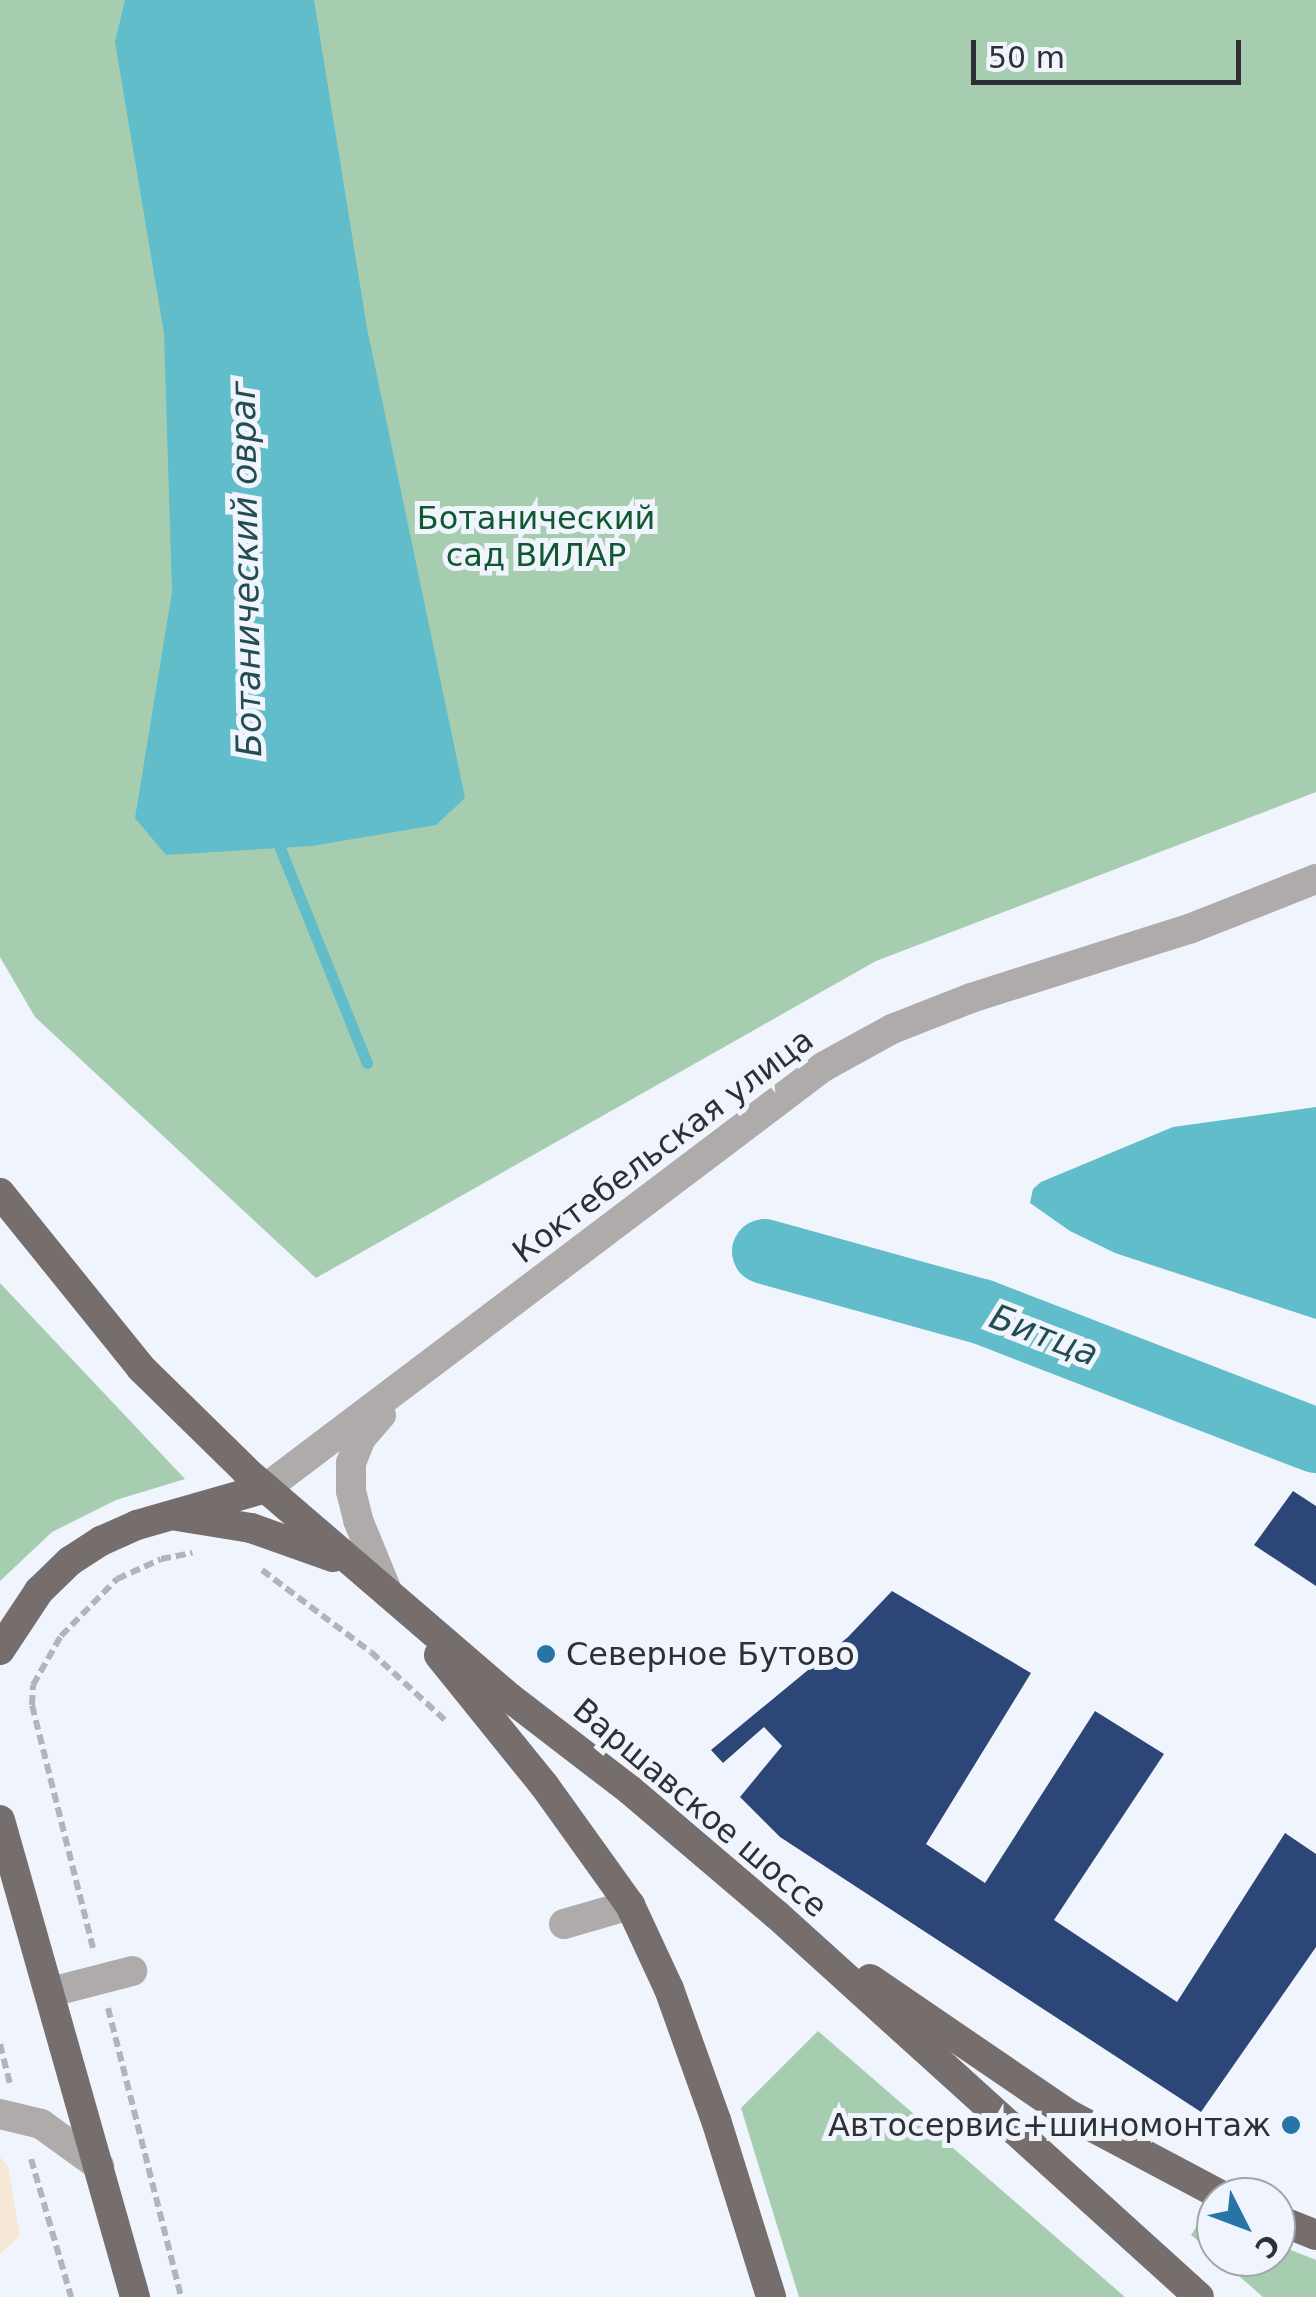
<!DOCTYPE html>
<html>
<head>
<meta charset="utf-8">
<style>
  body { margin:0 }
  #map { position:relative; width:1316px; height:2297px; overflow:hidden; background:#f0f4fc; font-family:"DejaVu Sans",sans-serif }
  div>[style] { position:absolute }
  .commercial>* { inset:0; background:#f5e8d4 }
  .green>* { inset:0; background:#a7cdb1 }
  .water>* { inset:0; background:#61bdc9 }
  .stream>* { height:11px; margin:-5.5px; padding:0 5.5px; transform-origin:5.5px; border-radius:5.5px; background:#61bdc9 }
  .river>* { height:65px; margin:-32.5px; padding:0 32.5px; transform-origin:32.5px; border-radius:32.5px; background:#61bdc9 }
  .building>* { inset:0; background:#2c4777 }
  .path>* { height:6px; margin-top:-3px; transform-origin:0; background:repeating-linear-gradient(90deg,#b1b4bb 0 10px,transparent 0 15px) }
  .minor>* { height:30px; margin:-15px; padding:0 15px; transform-origin:15px; border-radius:15px; background:#afabaa }
  .major>* { height:30px; margin:-15px; padding:0 15px; transform-origin:15px; border-radius:15px; background:#756e6d }
  .dots>* { width:28px; height:28px; translate:-50% -50%; box-sizing:border-box; border:5px solid #f0f4fc; border-radius:50% }
  span { translate:-50% -50%; white-space:nowrap; text-align:center; line-height:1.15; -webkit-text-stroke:10px #f0f4fc; paint-order:stroke }
  .park-label { font-size:32px; color:#115831 }
  .street-label { font-size:32px; color:#2e3033 }
  .poi-label { font-size:32px; color:#2e3033 }
  .left { translate:0 -50%; text-align:left }
  .right { translate:-100% -50%; text-align:right }
  .water-label { font-size:35px; color:#234d53; font-style:italic }
  .north { position:absolute; left:1196px; top:2177px; width:100px; height:100px; box-sizing:border-box; background:#f0f4fc; border:2px solid #a2a6ac; border-radius:50%; rotate:132deg; font-size:28px; font-weight:700; line-height:40px; text-align:center; color:#2e3033 }
  .north::after { content:''; display:block; margin:auto; width:35px; height:45px; background:#2675a6; clip-path:polygon(50% 0,100% 100%,50% 72%,0 100%) }
  .scale { position:absolute; left:971px; top:40px; width:270px; height:45px; box-sizing:border-box; border:5px solid #2e3033; border-top:0; padding-left:12px; font-size:30px; line-height:35px; white-space:nowrap; color:#2e3033; -webkit-text-stroke:8px #f0f4fc; paint-order:stroke }
</style>
</head>
<body>
<div id="map">
  <div class="commercial">
    <i style="clip-path:polygon(0 2157px,8px 2167px,20px 2236px,0 2254px)"></i>
  </div>
  <div class="green">
    <i style="clip-path:polygon(0 0,1316px 0,1316px 792px,876px 961px,316px 1278px,35px 1017px,0 957px)"></i>
    <i style="clip-path:polygon(0 1283px,185px 1479px,116px 1500px,52px 1532px,0 1581px)"></i>
    <i style="clip-path:polygon(818px 2031px,1125px 2297px,799px 2297px,741px 2108px)"></i>
    <i style="clip-path:polygon(1205px 2213px,1216px 2218px,1216px 2256px,1191px 2235px)"></i>
    <i style="clip-path:polygon(1276px 2244px,1316px 2260px,1316px 2297px,1263px 2297px,1217px 2257px,1276px 2257px)"></i>
  </div>
  <div class="water">
    <i style="clip-path:polygon(125px 0,314px 0,367px 328px,465px 798px,436px 825px,312px 846px,166px 855px,135px 818px,172px 592px,164px 333px,115px 42px)"></i>
    <i style="clip-path:polygon(1316px 1107px,1316px 1319px,1115px 1253px,1070px 1231px,1030px 1203px,1033px 1189px,1041px 1182px,1173px 1127px)"></i>
  </div>
  <div class="stream">
    <i style="left:280px;top:835px;width:13px;rotate:90deg"></i>
    <i style="left:280px;top:848px;width:232px;rotate:68deg"></i>
  </div>
  <div class="river">
    <i style="left:764px;top:1251px;width:225px;rotate:15.5deg"></i>
    <i style="left:981px;top:1311px;width:359px;rotate:21.1deg"></i>
  </div>
  <div class="building">
    <i style="clip-path:polygon(1293px 1491px,1316px 1506px,1316px 1586px,1254px 1545px)"></i>
    <i style="clip-path:polygon(892px 1591px,1031px 1673px,926px 1844px,985px 1883px,1095px 1711px,1164px 1754px,1054px 1920px,1177px 2002px,1285px 1833px,1316px 1854px,1316px 1947px,1201px 2112px,780px 1837px,740px 1797px,782px 1746px,764px 1727px,723px 1763px,711px 1750px,848px 1637px)"></i>
  </div>
  <div class="path">
    <i style="left:262px;top:1570px;width:136px;rotate:37deg"></i>
    <i style="left:371px;top:1652px;width:100px;rotate:42.6deg"></i>
    <i style="left:93px;top:1948px;width:251px;rotate:-104.1deg"></i>
    <i style="left:32px;top:1705px;width:20px;rotate:-87deg"></i>
    <i style="left:33px;top:1685px;width:56px;rotate:-60.3deg"></i>
    <i style="left:61px;top:1636px;width:80px;rotate:-45.5deg"></i>
    <i style="left:117px;top:1579px;width:48px;rotate:-24.4deg"></i>
    <i style="left:161px;top:1559px;width:32px;rotate:-11deg"></i>
    <i style="left:108px;top:2008px;width:298px;rotate:75.8deg"></i>
    <i style="left:0;top:2044px;width:41px;rotate:76deg"></i>
    <i style="left:31px;top:2159px;width:144px;rotate:73.8deg"></i>
  </div>
  <div class="minor">
    <i style="left:381px;top:1415px;width:30px;rotate:131deg"></i>
    <i style="left:361px;top:1438px;width:27px;rotate:112deg"></i>
    <i style="left:351px;top:1463px;width:28px;rotate:90deg"></i>
    <i style="left:351px;top:1491px;width:30px;rotate:76deg"></i>
    <i style="left:358px;top:1520px;width:79px;rotate:67.7deg"></i>
    <i style="left:266px;top:1488px;width:698px;rotate:-37.08deg"></i>
    <i style="left:823px;top:1067px;width:79px;rotate:-28.8deg"></i>
    <i style="left:892px;top:1029px;width:85px;rotate:-21.4deg"></i>
    <i style="left:971px;top:998px;width:229px;rotate:-17.6deg"></i>
    <i style="left:1189px;top:929px;width:136px;rotate:-21.5deg"></i>
    <i style="left:564px;top:1924px;width:69px;rotate:-16.1deg"></i>
    <i style="left:51px;top:1992px;width:84px;rotate:-14.5deg"></i>
    <i style="left:0;top:2114px;width:42px;rotate:13.7deg"></i>
    <i style="left:41px;top:2124px;width:72px;rotate:35.9deg"></i>
  </div>
  <div class="major">
    <i style="left:0;top:1193px;width:225px;rotate:51.1deg"></i>
    <i style="left:141px;top:1368px;width:147px;rotate:44.4deg"></i>
    <i style="left:246px;top:1471px;width:348px;rotate:40.7deg"></i>
    <i style="left:510px;top:1698px;width:151px;rotate:37.5deg"></i>
    <i style="left:630px;top:1790px;width:193px;rotate:40.4deg"></i>
    <i style="left:777px;top:1915px;width:569px;rotate:42.15deg"></i>
    <i style="left:177px;top:1516px;width:75px;rotate:9.2deg"></i>
    <i style="left:251px;top:1528px;width:87px;rotate:19.5deg"></i>
    <i style="left:0;top:1650px;width:71px;rotate:-56.5deg"></i>
    <i style="left:39px;top:1591px;width:43px;rotate:-44.1deg"></i>
    <i style="left:70px;top:1561px;width:37px;rotate:-33deg"></i>
    <i style="left:101px;top:1541px;width:39px;rotate:-24deg"></i>
    <i style="left:137px;top:1525px;width:134px;rotate:-16deg"></i>
    <i style="left:439px;top:1655px;width:167px;rotate:51.1deg"></i>
    <i style="left:544px;top:1785px;width:148px;rotate:54.4deg"></i>
    <i style="left:630px;top:1905px;width:93px;rotate:65.1deg"></i>
    <i style="left:669px;top:1989px;width:139px;rotate:70.3deg"></i>
    <i style="left:716px;top:2120px;width:185px;rotate:72.7deg"></i>
    <i style="left:0;top:1820px;width:496px;rotate:74.2deg"></i>
    <i style="left:870px;top:1979px;width:240px;rotate:34.3deg"></i>
    <i style="left:1068px;top:2114px;width:177px;rotate:28deg"></i>
    <i style="left:1276px;top:2219px;width:43px;rotate:21.8deg"></i>
  </div>
  <div class="dots">
    <i style="left:546px;top:1654px;background:#2675a6"></i>
    <i style="left:1291px;top:2125px;background:#2675a6"></i>
  </div>
  <div class="park-label">
    <span style="left:536px;top:537px">Ботанический<br>сад ВИЛАР</span>
  </div>
  <div class="street-label">
    <span style="left:663px;top:1146px;rotate:-37deg">Коктебельская улица</span>
    <span style="left:700px;top:1808px;rotate:40deg">Варшавское шоссе</span>
  </div>
  <div class="poi-label">
    <span class="left" style="left:566px;top:1654px">Северное Бутово</span>
    <span class="right" style="left:1271px;top:2125px">Автосервис+шиномонтаж</span>
  </div>
  <div class="water-label">
    <span style="left:246px;top:569px;rotate:-91deg">Ботанический овраг</span>
    <span style="left:1044px;top:1335px;rotate:21deg">Битца</span>
  </div>
  <div class="north">С</div>
  <div class="scale">50 m</div>
</div>
</body>
</html>
